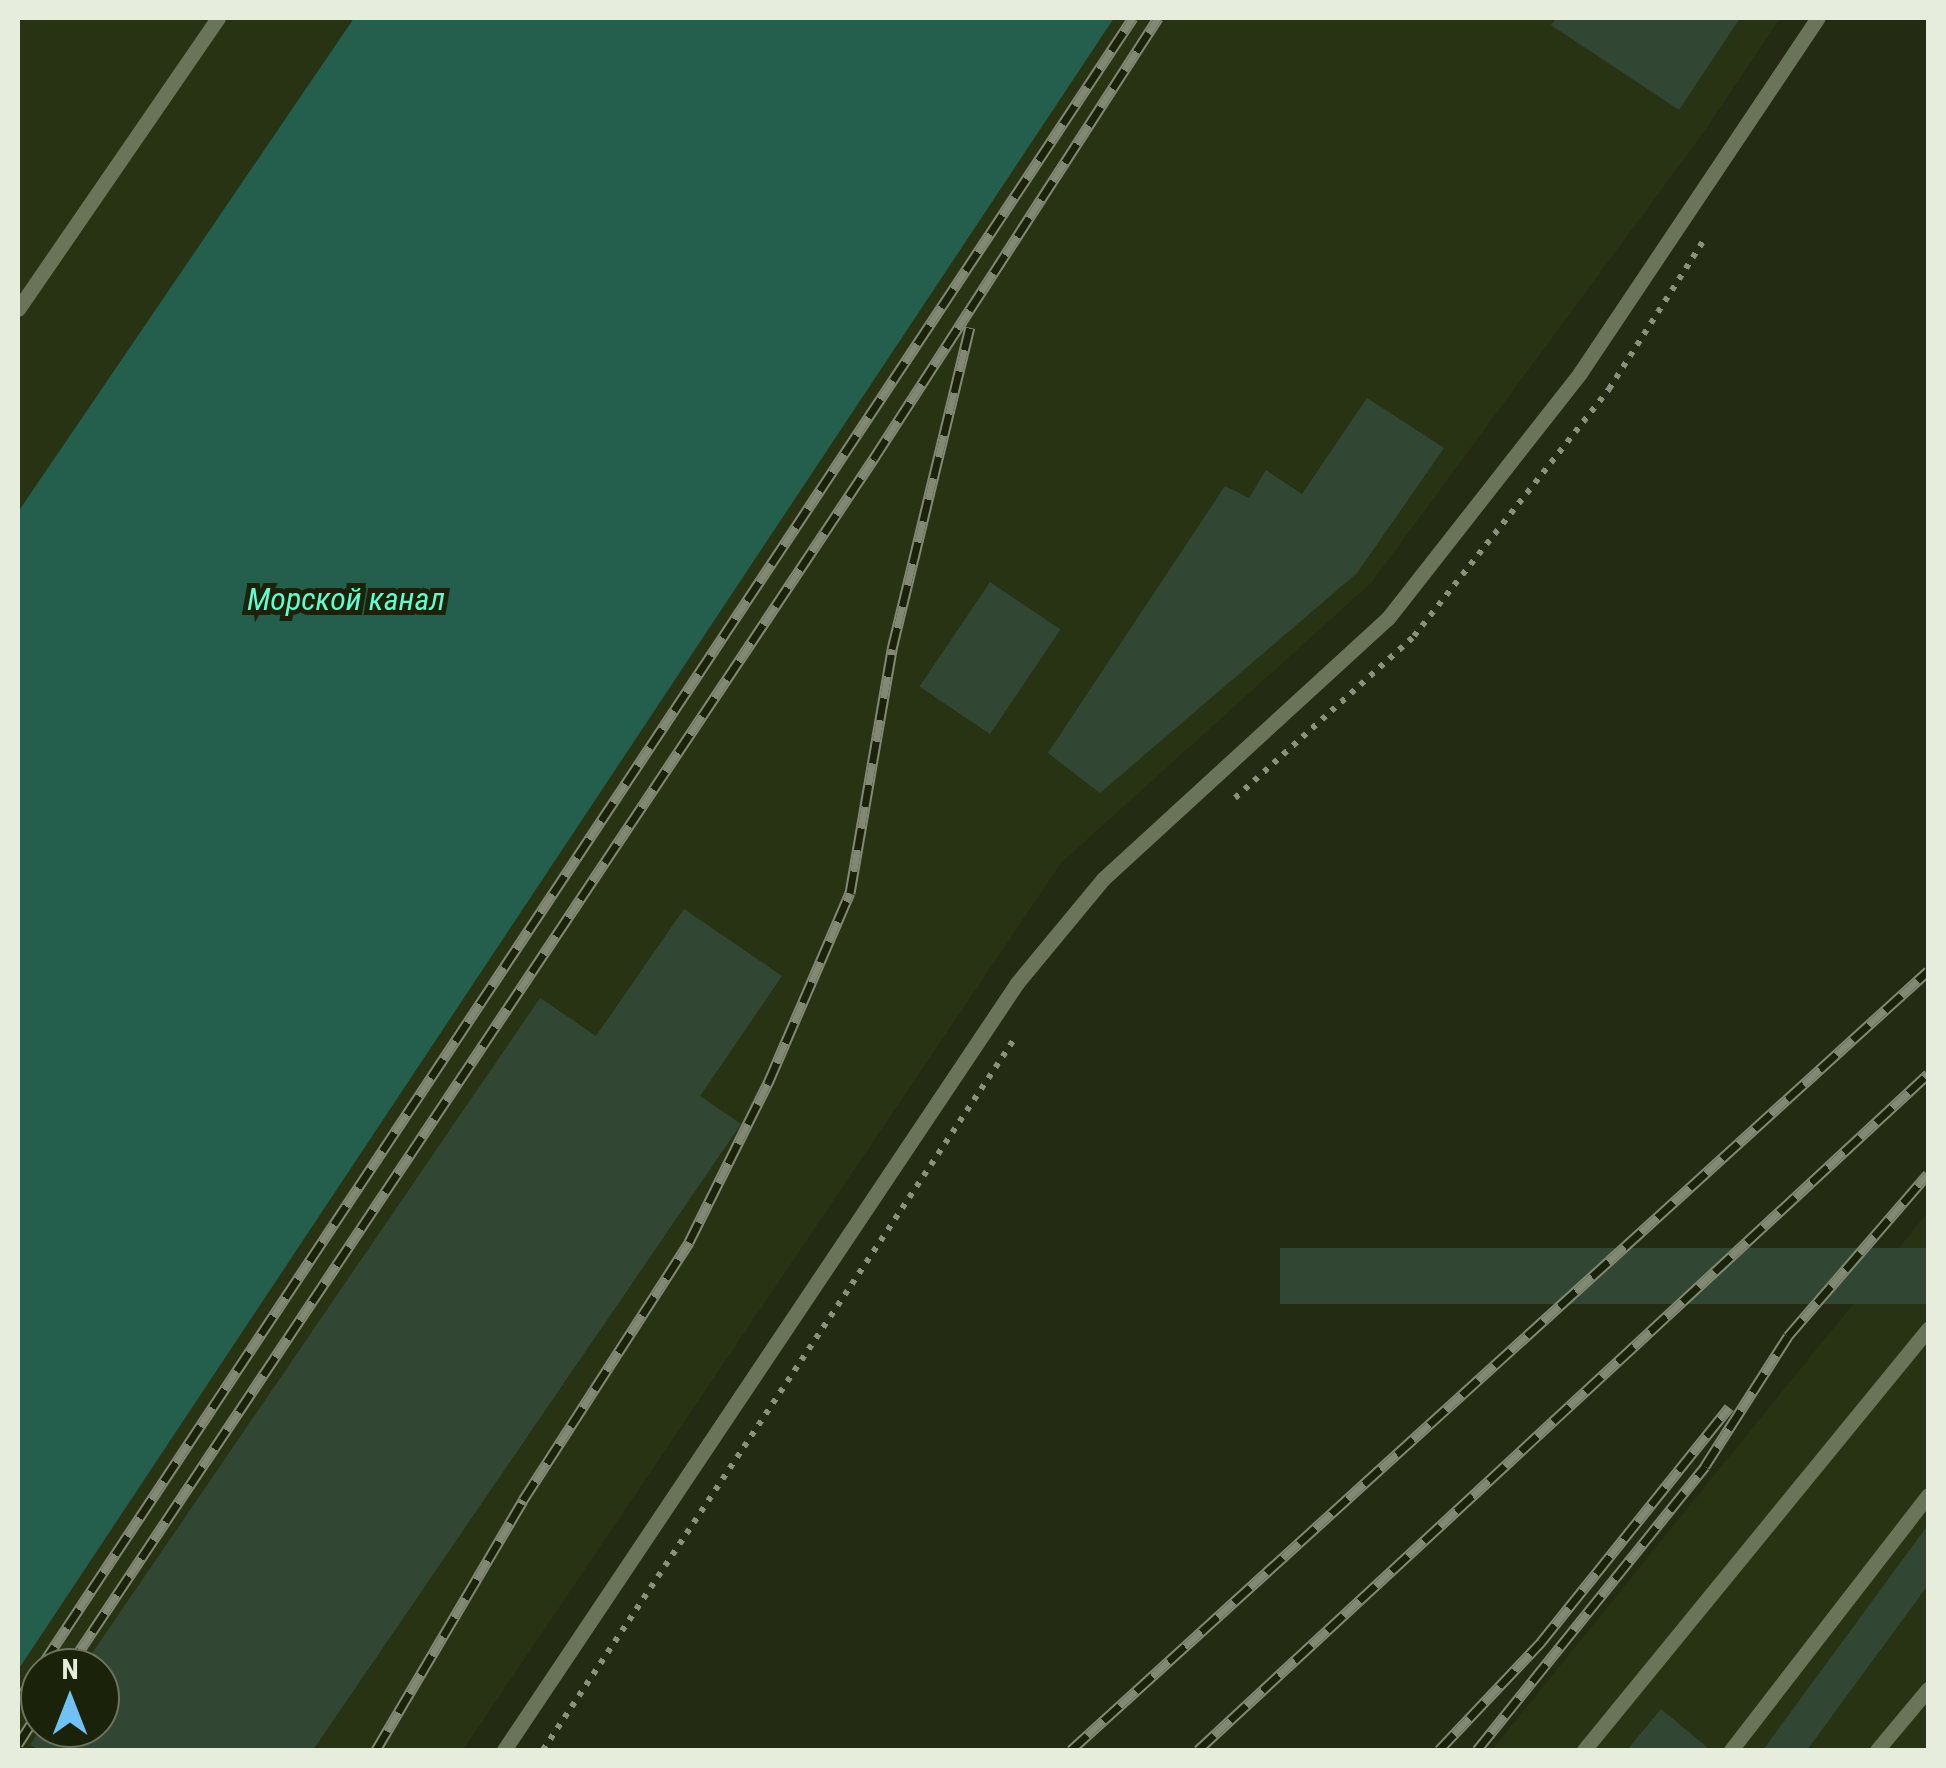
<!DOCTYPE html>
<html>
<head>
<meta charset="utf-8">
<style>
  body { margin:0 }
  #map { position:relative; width:1946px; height:1768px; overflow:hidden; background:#232c13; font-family:"Roboto Condensed",sans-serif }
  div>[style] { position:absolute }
  .built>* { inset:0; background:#283313 }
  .water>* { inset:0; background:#245f4d }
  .building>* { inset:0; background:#314734; transform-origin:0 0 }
  .path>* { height:6px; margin-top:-3px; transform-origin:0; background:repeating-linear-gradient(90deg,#8a927d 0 5px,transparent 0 13px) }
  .service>* { height:15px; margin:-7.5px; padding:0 7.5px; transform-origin:7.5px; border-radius:7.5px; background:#697458 }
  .rail>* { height:11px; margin-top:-5.5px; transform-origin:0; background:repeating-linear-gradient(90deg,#1a220a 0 22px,#818974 0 44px); box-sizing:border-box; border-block:2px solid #818974 }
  span { translate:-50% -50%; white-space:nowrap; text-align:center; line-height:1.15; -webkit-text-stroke:10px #1a220a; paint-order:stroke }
  .water-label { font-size:32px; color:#63fbcf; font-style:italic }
  .frame { position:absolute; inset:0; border:20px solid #e6eddd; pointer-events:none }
  .north { position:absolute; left:20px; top:1648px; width:100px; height:100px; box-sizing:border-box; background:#1a220a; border:2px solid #6c735e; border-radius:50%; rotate:0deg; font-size:28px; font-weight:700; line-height:40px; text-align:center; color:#e6eddd }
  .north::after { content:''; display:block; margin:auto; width:35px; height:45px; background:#71c1f5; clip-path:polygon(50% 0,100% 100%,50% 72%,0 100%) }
</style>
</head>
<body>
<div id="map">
  <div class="built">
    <i style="clip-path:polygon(18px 18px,354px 18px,18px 512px)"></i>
    <i style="clip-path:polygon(evenodd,1114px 18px,1780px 18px,1703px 133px,1372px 582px,1061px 863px,463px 1750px,18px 1750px,18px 1670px,1114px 18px,40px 1668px,100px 1668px,100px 1728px,40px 1728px,40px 1668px)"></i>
    <i style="clip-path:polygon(1928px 1212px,1928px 1750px,1492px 1750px,1707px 1484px)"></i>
  </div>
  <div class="water">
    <i style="clip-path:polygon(354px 18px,1114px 18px,18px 1670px,18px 512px)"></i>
  </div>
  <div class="building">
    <i style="clip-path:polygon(1556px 18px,1740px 18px,1679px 110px,1551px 25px)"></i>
    <i style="clip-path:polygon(1367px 398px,1444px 448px,1357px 573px,1100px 793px,1048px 753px,1225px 486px,1249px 498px,1266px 470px,1302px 494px)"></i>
    <i style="left:990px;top:582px;width:85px;height:126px;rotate:34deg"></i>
    <i style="clip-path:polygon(684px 909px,782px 976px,700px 1096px,741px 1124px,313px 1750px,39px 1750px,30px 1745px,41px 1728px,100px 1728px,100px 1668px,82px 1668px,540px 998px,596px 1036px)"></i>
    <i style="left:1928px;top:1248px;width:56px;height:648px;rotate:90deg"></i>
    <i style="clip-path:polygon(1928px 1525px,1928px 1585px,1807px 1750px,1763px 1750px)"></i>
    <i style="clip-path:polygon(1661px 1709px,1708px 1748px,1705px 1750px,1627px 1750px)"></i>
  </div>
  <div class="path">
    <i style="left:1235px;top:798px;width:241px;rotate:-42.1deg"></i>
    <i style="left:1414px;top:636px;width:315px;rotate:-51.7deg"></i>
    <i style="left:1609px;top:389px;width:177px;rotate:-57.5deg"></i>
    <i style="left:543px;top:1750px;width:854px;rotate:-56.46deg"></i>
  </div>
  <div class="service">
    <i style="left:18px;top:309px;width:353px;rotate:-55.5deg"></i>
    <i style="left:504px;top:1750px;width:923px;rotate:-56.22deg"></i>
    <i style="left:1017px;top:983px;width:135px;rotate:-50.4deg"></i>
    <i style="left:1103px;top:879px;width:386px;rotate:-42.5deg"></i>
    <i style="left:1388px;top:618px;width:311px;rotate:-51.9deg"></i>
    <i style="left:1580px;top:373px;width:427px;rotate:-56.2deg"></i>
    <i style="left:1584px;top:1750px;width:544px;rotate:-50.75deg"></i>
    <i style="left:1731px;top:1750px;width:322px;rotate:-52.3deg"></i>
    <i style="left:1877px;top:1750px;width:80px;rotate:-50.1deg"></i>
  </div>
  <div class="rail">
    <i style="left:68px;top:1668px;width:1454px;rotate:-56.33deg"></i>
    <i style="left:874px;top:458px;width:524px;rotate:-57.16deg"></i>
    <i style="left:18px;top:1701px;width:2019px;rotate:-56.48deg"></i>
    <i style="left:18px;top:1744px;width:40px;rotate:-57.1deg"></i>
    <i style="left:376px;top:1750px;width:290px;rotate:-59.5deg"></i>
    <i style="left:523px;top:1500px;width:307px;rotate:-57.2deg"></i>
    <i style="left:689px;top:1242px;width:178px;rotate:-63.6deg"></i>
    <i style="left:768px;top:1083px;width:207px;rotate:-66.7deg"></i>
    <i style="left:850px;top:893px;width:248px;rotate:-80.2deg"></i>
    <i style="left:892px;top:649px;width:331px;rotate:-76.4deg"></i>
    <i style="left:1071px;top:1750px;width:1158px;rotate:-42.27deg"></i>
    <i style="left:1198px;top:1750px;width:995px;rotate:-42.8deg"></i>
    <i style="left:1439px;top:1750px;width:149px;rotate:-46.6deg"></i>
    <i style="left:1541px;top:1642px;width:301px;rotate:-51.3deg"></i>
    <i style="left:1477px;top:1750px;width:364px;rotate:-51.2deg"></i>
    <i style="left:1705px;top:1466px;width:154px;rotate:-57.4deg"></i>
    <i style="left:1788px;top:1336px;width:214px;rotate:-49.2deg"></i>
  </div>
  <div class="water-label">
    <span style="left:346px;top:599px">Морской канал</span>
  </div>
  <div class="frame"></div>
  <div class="north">N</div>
</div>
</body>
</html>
